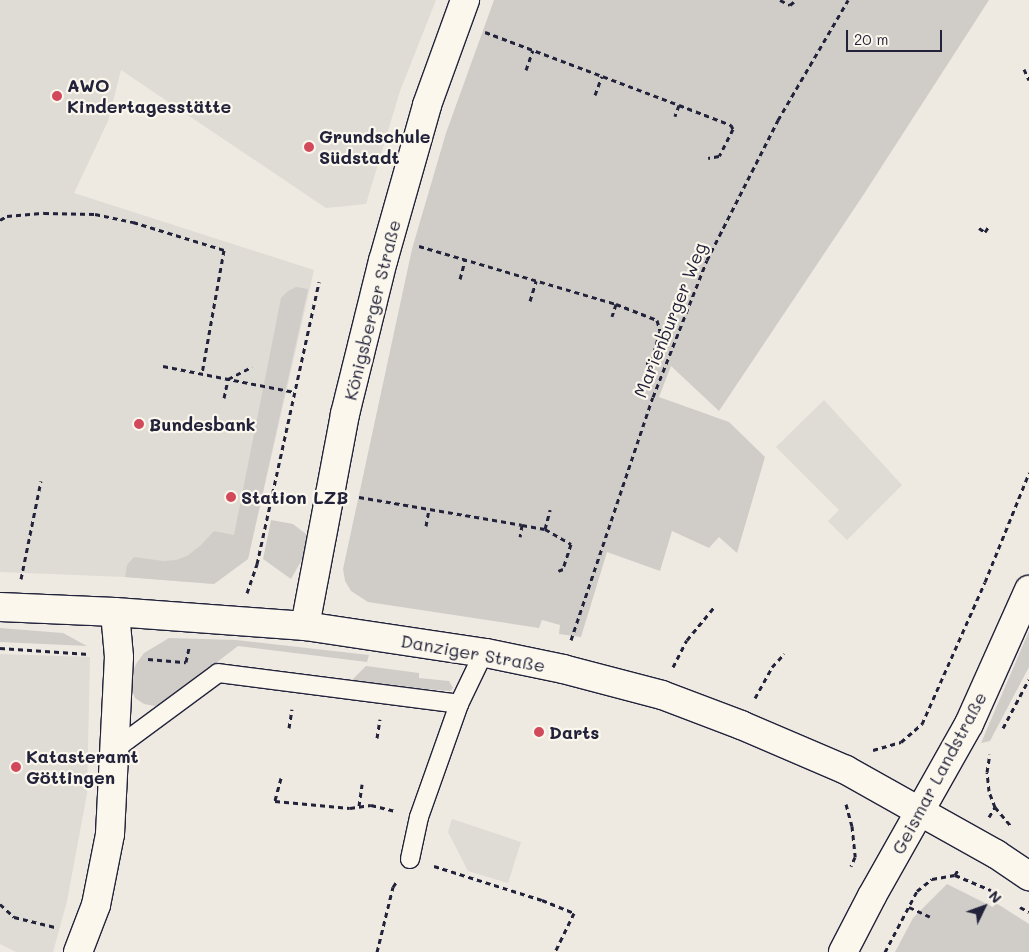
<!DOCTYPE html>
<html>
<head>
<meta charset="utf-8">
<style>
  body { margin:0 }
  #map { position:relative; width:1029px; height:952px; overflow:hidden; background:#eeeae2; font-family:Mali,sans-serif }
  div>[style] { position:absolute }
  .built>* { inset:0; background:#dfdbd5 }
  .green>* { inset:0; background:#d0cdc9 }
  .path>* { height:3px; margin-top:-1.5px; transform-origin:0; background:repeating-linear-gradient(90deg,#22223b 0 5px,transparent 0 9px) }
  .roads { filter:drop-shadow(1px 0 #22223b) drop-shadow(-1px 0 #22223b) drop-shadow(0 1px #22223b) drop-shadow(0 -1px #22223b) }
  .service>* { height:18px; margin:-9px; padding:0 9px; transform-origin:9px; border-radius:9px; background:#fbf7ec }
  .minor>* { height:28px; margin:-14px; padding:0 14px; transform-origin:14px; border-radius:14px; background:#fbf7ec }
  .tertiary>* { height:28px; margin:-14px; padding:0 14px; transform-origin:14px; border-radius:14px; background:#fbf7ec }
  .secondary>* { height:28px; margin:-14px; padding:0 14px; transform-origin:14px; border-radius:14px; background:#fbf7ec }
  .dots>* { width:14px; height:14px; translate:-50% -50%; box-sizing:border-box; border:2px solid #fbf7ec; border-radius:50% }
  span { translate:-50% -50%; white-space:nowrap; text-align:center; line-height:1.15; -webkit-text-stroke:4.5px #fbf7ec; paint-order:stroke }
  .poi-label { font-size:18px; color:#22223b; font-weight:700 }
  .left { translate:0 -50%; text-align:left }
  .street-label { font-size:18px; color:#22223b }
  .north { position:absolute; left:959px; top:882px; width:50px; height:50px; -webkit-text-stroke:4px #fbf7ec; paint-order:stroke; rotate:48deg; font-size:14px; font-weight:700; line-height:20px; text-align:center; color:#22223b }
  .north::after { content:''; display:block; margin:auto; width:18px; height:22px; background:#22223b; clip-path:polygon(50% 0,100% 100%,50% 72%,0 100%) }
  .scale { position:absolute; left:846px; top:30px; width:96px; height:22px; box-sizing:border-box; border:2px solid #22223b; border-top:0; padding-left:6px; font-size:15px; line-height:18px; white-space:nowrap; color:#22223b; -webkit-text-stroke:4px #fbf7ec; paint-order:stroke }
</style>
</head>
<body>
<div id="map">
  <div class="built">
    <i style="clip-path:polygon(0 0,436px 0,400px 91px,366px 204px,326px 208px,121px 70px,108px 121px,74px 193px,314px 270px,248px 559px,214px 584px,125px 577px,0 572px)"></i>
    <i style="clip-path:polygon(824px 400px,902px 485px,847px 540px,828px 521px,839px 510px,776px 447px)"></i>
    <i style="clip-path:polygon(0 654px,90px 657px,87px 794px,67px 901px,53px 952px,16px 952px,0 944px)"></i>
    <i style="clip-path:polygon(452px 819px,521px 842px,508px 883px,468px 871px,448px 832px)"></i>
  </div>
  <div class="green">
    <i style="clip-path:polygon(494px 0,989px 0,864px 194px,719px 411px,671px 366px,659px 397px,729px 422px,765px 457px,737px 553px,719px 537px,709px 548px,672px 531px,660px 571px,607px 552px,581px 637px,559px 634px,560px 625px,542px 620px,539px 628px,368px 602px,351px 591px,345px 581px,343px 569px,412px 249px,446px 133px)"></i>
    <i style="clip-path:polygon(296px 287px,308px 289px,248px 559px,214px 584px,125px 577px,127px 565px,134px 557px,163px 561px,176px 560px,187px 556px,200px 546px,214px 531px,234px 535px,281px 298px,288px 291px)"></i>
    <i style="clip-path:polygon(271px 520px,293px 524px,306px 534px,308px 541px,304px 556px,291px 579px,263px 559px)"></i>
    <i style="clip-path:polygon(0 628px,63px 633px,87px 646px,0 642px)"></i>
    <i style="clip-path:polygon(1029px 631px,1029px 667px,990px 741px,981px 743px)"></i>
    <i style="clip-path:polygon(169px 638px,236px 640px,369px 655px,367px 662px,238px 646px,165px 702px,155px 706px,144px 704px,135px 698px,131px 688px,131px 677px,136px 664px,144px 653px)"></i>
    <i style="clip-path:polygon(366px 666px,419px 673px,419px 678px,449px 681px,453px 688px,450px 691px,349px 683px)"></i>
    <i style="clip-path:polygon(947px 884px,993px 907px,996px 903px,1029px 924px,1029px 952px,895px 952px,913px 918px)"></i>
  </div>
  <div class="path">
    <i style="left:780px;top:0;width:11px;rotate:27deg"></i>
    <i style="left:790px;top:5px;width:8px;rotate:-40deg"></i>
    <i style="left:485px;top:32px;width:207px;rotate:20.6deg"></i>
    <i style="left:679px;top:105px;width:12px;rotate:110deg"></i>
    <i style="left:1024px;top:69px;width:12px;rotate:66deg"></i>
    <i style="left:526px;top:70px;width:21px;rotate:-71deg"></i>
    <i style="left:595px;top:95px;width:20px;rotate:-70deg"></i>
    <i style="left:679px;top:105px;width:56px;rotate:21deg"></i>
    <i style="left:731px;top:125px;width:4px;rotate:63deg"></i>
    <i style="left:733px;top:129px;width:30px;rotate:117deg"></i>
    <i style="left:719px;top:156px;width:11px;rotate:170deg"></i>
    <i style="left:0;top:220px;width:8px;rotate:-30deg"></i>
    <i style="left:7px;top:216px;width:37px;rotate:-5deg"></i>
    <i style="left:44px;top:213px;width:51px;rotate:1.1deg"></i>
    <i style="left:95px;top:214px;width:39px;rotate:12deg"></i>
    <i style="left:133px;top:222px;width:95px;rotate:17.1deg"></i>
    <i style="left:224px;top:250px;width:126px;rotate:100.1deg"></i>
    <i style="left:979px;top:228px;width:7px;rotate:34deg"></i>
    <i style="left:985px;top:232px;width:7px;rotate:-56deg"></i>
    <i style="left:419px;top:246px;width:205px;rotate:16.4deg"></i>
    <i style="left:616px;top:304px;width:13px;rotate:108deg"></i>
    <i style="left:460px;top:279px;width:20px;rotate:-75deg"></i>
    <i style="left:530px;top:301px;width:21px;rotate:-73deg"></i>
    <i style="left:616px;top:304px;width:44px;rotate:21.3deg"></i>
    <i style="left:657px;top:320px;width:11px;rotate:75deg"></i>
    <i style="left:660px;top:331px;width:32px;rotate:106deg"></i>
    <i style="left:651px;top:362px;width:6px;rotate:171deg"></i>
    <i style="left:163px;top:366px;width:134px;rotate:11.2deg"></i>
    <i style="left:224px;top:398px;width:19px;rotate:-78deg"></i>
    <i style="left:228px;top:379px;width:27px;rotate:-27deg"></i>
    <i style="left:359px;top:497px;width:165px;rotate:9.7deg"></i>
    <i style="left:522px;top:525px;width:12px;rotate:99deg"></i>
    <i style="left:522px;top:525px;width:23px;rotate:10deg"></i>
    <i style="left:545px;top:529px;width:30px;rotate:30deg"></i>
    <i style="left:571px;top:544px;width:26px;rotate:108deg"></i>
    <i style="left:563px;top:569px;width:5px;rotate:158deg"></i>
    <i style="left:426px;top:526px;width:17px;rotate:-80deg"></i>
    <i style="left:545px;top:529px;width:20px;rotate:-75deg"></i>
    <i style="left:21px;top:579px;width:100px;rotate:-78.5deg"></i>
    <i style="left:247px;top:593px;width:31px;rotate:-71deg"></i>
    <i style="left:257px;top:564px;width:289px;rotate:-77.6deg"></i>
    <i style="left:571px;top:640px;width:256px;rotate:-71.4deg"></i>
    <i style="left:653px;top:397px;width:147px;rotate:-68.5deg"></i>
    <i style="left:707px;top:260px;width:157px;rotate:-63.1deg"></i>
    <i style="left:778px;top:120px;width:139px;rotate:-59.7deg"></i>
    <i style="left:0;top:648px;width:89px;rotate:3.9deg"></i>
    <i style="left:148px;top:659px;width:38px;rotate:5deg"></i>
    <i style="left:186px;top:662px;width:14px;rotate:-78deg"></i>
    <i style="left:673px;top:667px;width:30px;rotate:-63deg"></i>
    <i style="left:687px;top:640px;width:44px;rotate:-50.5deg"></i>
    <i style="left:755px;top:698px;width:35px;rotate:-61deg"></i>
    <i style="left:772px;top:667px;width:18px;rotate:-47deg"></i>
    <i style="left:289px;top:728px;width:19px;rotate:-81deg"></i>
    <i style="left:1003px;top:728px;width:55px;rotate:-62deg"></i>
    <i style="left:377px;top:738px;width:19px;rotate:-81deg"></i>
    <i style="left:873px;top:750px;width:29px;rotate:-16deg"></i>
    <i style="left:901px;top:742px;width:28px;rotate:-41deg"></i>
    <i style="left:922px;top:724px;width:155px;rotate:-66.1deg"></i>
    <i style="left:985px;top:582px;width:118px;rotate:-68deg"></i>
    <i style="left:281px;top:778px;width:24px;rotate:105deg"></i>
    <i style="left:275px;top:801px;width:75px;rotate:5.3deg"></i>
    <i style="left:350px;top:808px;width:21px;rotate:-8deg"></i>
    <i style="left:371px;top:805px;width:25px;rotate:14deg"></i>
    <i style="left:846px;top:804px;width:23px;rotate:75deg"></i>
    <i style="left:852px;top:826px;width:31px;rotate:84deg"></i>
    <i style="left:855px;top:857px;width:10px;rotate:114deg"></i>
    <i style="left:359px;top:806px;width:22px;rotate:-82deg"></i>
    <i style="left:995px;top:807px;width:25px;rotate:50deg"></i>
    <i style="left:989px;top:817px;width:12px;rotate:-59deg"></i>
    <i style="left:995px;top:807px;width:17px;rotate:-111deg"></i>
    <i style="left:989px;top:791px;width:19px;rotate:-96deg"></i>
    <i style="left:987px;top:772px;width:18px;rotate:-81deg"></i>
    <i style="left:434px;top:866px;width:113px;rotate:17.5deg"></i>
    <i style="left:542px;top:900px;width:35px;rotate:22deg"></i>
    <i style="left:574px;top:913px;width:43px;rotate:116deg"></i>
    <i style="left:955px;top:875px;width:39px;rotate:23deg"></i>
    <i style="left:0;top:904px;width:19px;rotate:43deg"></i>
    <i style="left:14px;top:917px;width:42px;rotate:13.7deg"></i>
    <i style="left:909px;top:907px;width:23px;rotate:25deg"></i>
    <i style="left:1020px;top:907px;width:10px;rotate:29deg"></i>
    <i style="left:377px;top:952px;width:67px;rotate:-76.2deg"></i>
    <i style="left:393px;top:887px;width:7px;rotate:-56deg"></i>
    <i style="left:885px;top:952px;width:69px;rotate:-62.3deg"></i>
    <i style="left:917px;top:891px;width:19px;rotate:-39deg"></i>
    <i style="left:932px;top:879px;width:23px;rotate:-10deg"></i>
    <i style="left:955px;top:875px;width:8px;rotate:-60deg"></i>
  </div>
  <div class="roads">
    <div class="service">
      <i style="left:114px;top:750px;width:129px;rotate:-36.5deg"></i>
      <i style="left:218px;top:673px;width:243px;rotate:7.3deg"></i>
      <i style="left:410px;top:859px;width:43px;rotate:-77.9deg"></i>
      <i style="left:419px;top:817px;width:120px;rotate:-70.5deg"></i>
      <i style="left:459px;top:704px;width:58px;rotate:-64.3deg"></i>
    </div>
    <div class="minor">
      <i style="left:305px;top:626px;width:216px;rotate:-79.3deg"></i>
      <i style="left:345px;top:414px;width:158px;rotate:-76.1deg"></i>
      <i style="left:383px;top:261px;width:162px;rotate:-74.2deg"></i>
      <i style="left:427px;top:105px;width:112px;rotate:-70.1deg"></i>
      <i style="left:919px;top:811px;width:88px;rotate:29.2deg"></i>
      <i style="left:996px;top:854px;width:40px;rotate:34deg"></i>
      <i style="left:78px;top:952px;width:50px;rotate:-69deg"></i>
      <i style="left:96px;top:905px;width:72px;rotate:-78.8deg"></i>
      <i style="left:110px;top:834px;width:177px;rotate:-87.1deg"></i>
      <i style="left:119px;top:657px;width:45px;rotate:-95.1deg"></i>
    </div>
    <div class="tertiary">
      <i style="left:0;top:607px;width:115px;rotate:2.5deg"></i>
      <i style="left:115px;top:612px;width:191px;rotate:4.2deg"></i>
      <i style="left:305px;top:626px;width:183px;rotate:8.5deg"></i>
      <i style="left:486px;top:653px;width:79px;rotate:11.7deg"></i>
      <i style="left:563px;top:669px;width:102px;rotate:14.7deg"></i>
      <i style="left:662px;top:695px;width:85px;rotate:20.8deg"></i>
      <i style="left:741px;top:725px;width:114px;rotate:23.2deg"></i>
      <i style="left:846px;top:770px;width:84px;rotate:29.3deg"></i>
    </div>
    <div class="secondary">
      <i style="left:843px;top:952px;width:63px;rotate:-62.6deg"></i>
      <i style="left:872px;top:896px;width:197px;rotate:-60.6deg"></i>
      <i style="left:969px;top:724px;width:147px;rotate:-65.9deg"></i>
    </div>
  </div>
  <div class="dots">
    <i style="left:57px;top:96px;background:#d1495b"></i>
    <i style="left:309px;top:147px;background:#d1495b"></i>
    <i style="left:139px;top:424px;background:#d1495b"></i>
    <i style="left:231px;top:497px;background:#d1495b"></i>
    <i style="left:539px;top:732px;background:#d1495b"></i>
    <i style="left:16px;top:767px;background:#d1495b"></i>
  </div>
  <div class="poi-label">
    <span class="left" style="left:67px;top:96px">AWO<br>Kindertagesstätte</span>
    <span class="left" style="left:319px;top:147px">Grundschule<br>Südstadt</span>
    <span class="left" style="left:149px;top:424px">Bundesbank</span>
    <span class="left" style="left:241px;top:497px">Station LZB</span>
    <span class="left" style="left:549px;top:732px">Darts</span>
    <span class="left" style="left:26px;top:767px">Katasteramt<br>Göttingen</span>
  </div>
  <div class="street-label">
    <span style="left:372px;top:310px;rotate:-76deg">Königsberger Straße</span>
    <span style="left:670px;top:320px;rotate:-68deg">Marienburger Weg</span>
    <span style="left:473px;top:653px;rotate:10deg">Danziger Straße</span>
    <span style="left:939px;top:773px;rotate:-62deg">Geismar Landstraße</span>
  </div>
  <div class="north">N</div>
  <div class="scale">20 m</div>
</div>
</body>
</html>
